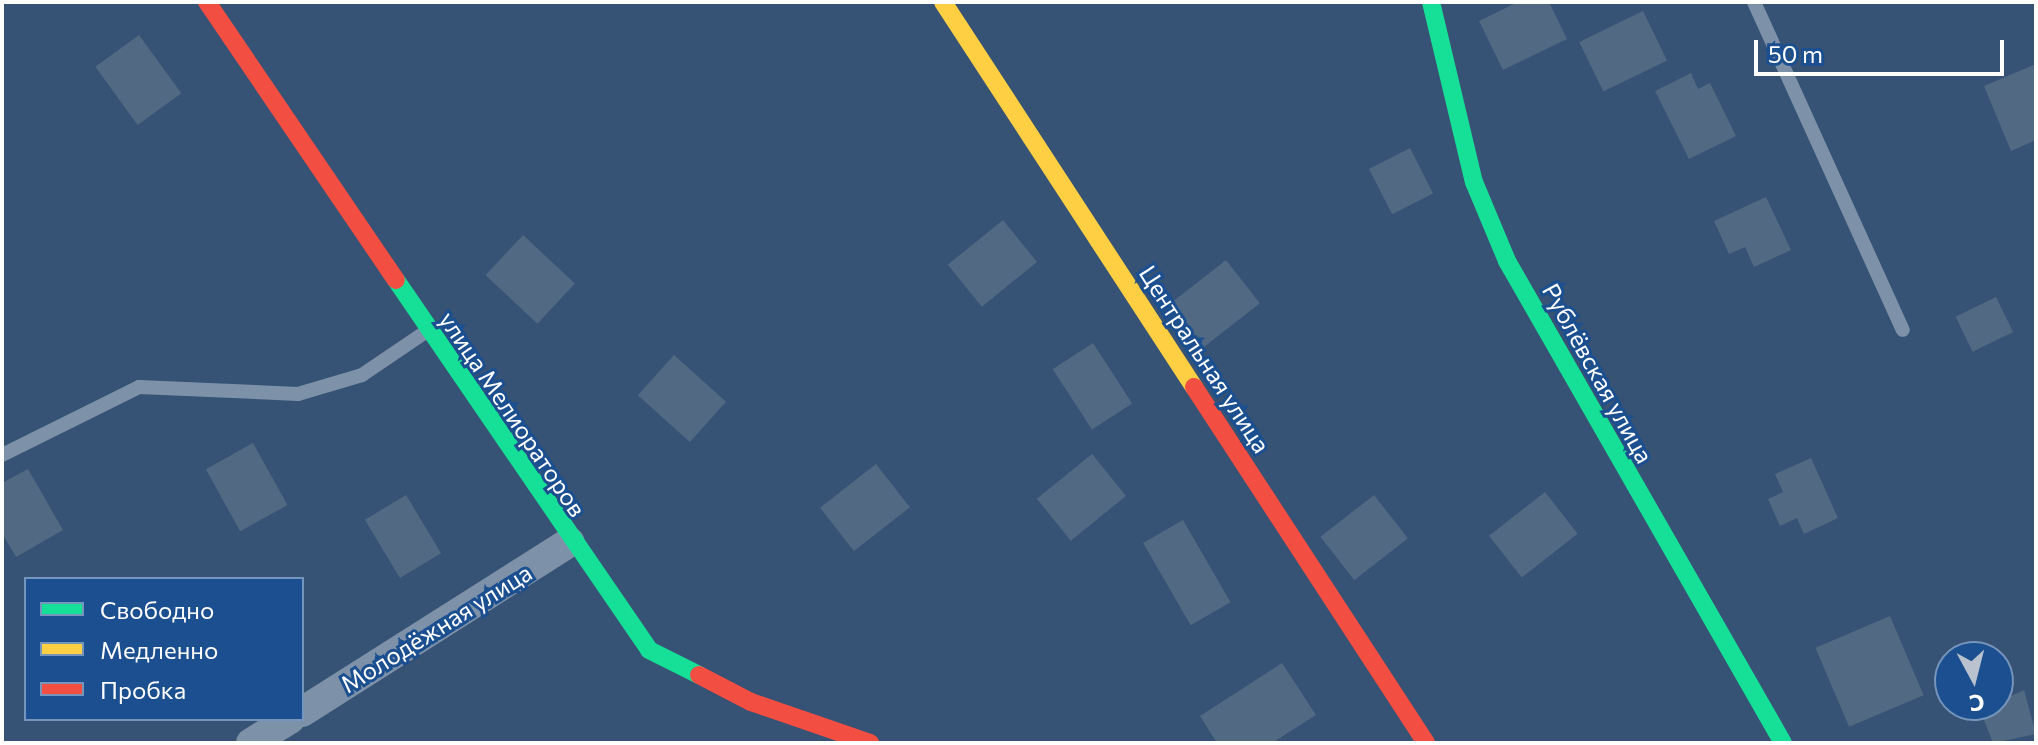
<!DOCTYPE html>
<html>
<head>
<meta charset="utf-8">
<style>
  body { margin:0 }
  #map { position:relative; width:2038px; height:745px; overflow:hidden; background:#365274; font-family:Commissioner,sans-serif }
  div>[style] { position:absolute }
  .building>* { inset:0; background:#526984; transform-origin:0 0 }
  .lane>* { height:14px; margin:-7px; padding:0 7px; transform-origin:7px; border-radius:7px; background:#7d92a8 }
  .street>* { height:30px; margin:-15px; padding:0 15px; transform-origin:15px; border-radius:15px; background:#7d92a8 }
  .fast>* { height:18px; margin:-9px; padding:0 9px; transform-origin:9px; border-radius:9px; background:#16e098 }
  .slow>* { height:18px; margin:-9px; padding:0 9px; transform-origin:9px; border-radius:9px; background:#ffcf43 }
  .jam>* { height:18px; margin:-9px; padding:0 9px; transform-origin:9px; border-radius:9px; background:#f24e42 }
  span { translate:-50% -50%; white-space:nowrap; text-align:center; line-height:1.15; -webkit-text-stroke:6px #1b4f8f; paint-order:stroke }
  .street-label { font-size:24px; color:#fff }
  .frame { position:absolute; inset:0; border:4px solid #fff; pointer-events:none }
  .legend { position:absolute; left:24px; top:577px; width:280px; height:144px; box-sizing:border-box; background:#1b4f8f; border:2px solid #7695bc; margin:0; padding:10px 14px; list-style:none; font-size:24px; color:#fff }
  .legend li { display:flex; align-items:center; gap:16px; height:40px }
  .legend b { width:40px; border:2px solid #7695bc }
  .north { position:absolute; left:1934px; top:641px; width:80px; height:80px; box-sizing:border-box; background:#1b4f8f; border:2px solid #7695bc; border-radius:50%; rotate:173deg; font-size:22px; font-weight:700; line-height:32px; text-align:center; color:#fff }
  .north::after { content:''; display:block; margin:auto; width:28px; height:36px; background:#b9c2ce; clip-path:polygon(50% 0,100% 100%,50% 72%,0 100%) }
  .scale { position:absolute; left:1754px; top:40px; width:250px; height:36px; box-sizing:border-box; border:4px solid #fff; border-top:0; padding-left:10px; font-size:24px; line-height:28px; white-space:nowrap; color:#fff; -webkit-text-stroke:6px #1b4f8f; paint-order:stroke }
</style>
</head>
<body>
<div id="map">
  <div class="building">
    <i style="clip-path:polygon(1518px 2px,1549px 2px,1567px 39px,1503px 70px,1479px 21px)"></i>
    <i style="left:1643px;top:11px;width:55px;height:71px;rotate:64deg"></i>
    <i style="left:139px;top:35px;width:72px;height:54px;rotate:54deg"></i>
    <i style="clip-path:polygon(2036px 64px,2036px 140px,2011px 151px,1984px 86px)"></i>
    <i style="clip-path:polygon(1691px 73px,1698px 89px,1710px 83px,1736px 136px,1689px 159px,1655px 91px)"></i>
    <i style="left:1410px;top:148px;width:51px;height:46px;rotate:63deg"></i>
    <i style="clip-path:polygon(1766px 197px,1791px 250px,1754px 267px,1745px 247px,1729px 254px,1714px 221px)"></i>
    <i style="left:1003px;top:220px;width:54px;height:71px;rotate:51deg"></i>
    <i style="left:523px;top:235px;width:71px;height:55px;rotate:43deg"></i>
    <i style="left:1226px;top:260px;width:55px;height:71px;rotate:52deg"></i>
    <i style="left:1996px;top:297px;width:39px;height:45px;rotate:64deg"></i>
    <i style="left:1093px;top:343px;width:72px;height:48px;rotate:57deg"></i>
    <i style="left:674px;top:355px;width:70px;height:54px;rotate:42deg"></i>
    <i style="left:253px;top:443px;width:71px;height:54px;rotate:61deg"></i>
    <i style="left:1092px;top:454px;width:54px;height:71px;rotate:51deg"></i>
    <i style="clip-path:polygon(1811px 458px,1838px 518px,1804px 534px,1797px 518px,1780px 526px,1768px 499px,1783px 492px,1775px 474px)"></i>
    <i style="left:876px;top:464px;width:55px;height:71px;rotate:52deg"></i>
    <i style="clip-path:polygon(28px 469px,63px 530px,16px 557px,2px 533px,2px 483px)"></i>
    <i style="left:1545px;top:492px;width:53px;height:71px;rotate:52deg"></i>
    <i style="left:406px;top:495px;width:68px;height:48px;rotate:59deg"></i>
    <i style="left:1374px;top:495px;width:55px;height:68px;rotate:52deg"></i>
    <i style="left:1183px;top:520px;width:95px;height:46px;rotate:60deg"></i>
    <i style="left:1890px;top:616px;width:86px;height:81px;rotate:67deg"></i>
    <i style="clip-path:polygon(1282px 663px,1316px 715px,1272px 743px,1217px 743px,1200px 716px)"></i>
    <i style="clip-path:polygon(2024px 690px,2036px 734px,1993px 743px,1980px 710px)"></i>
  </div>
  <div class="lane">
    <i style="left:1754px;top:2px;width:360px;rotate:65.6deg"></i>
    <i style="left:2px;top:455px;width:153px;rotate:-26.4deg"></i>
    <i style="left:139px;top:387px;width:159px;rotate:2.5deg"></i>
    <i style="left:298px;top:394px;width:67px;rotate:-16.5deg"></i>
    <i style="left:362px;top:375px;width:78px;rotate:-34.1deg"></i>
  </div>
  <div class="street">
    <i style="left:302px;top:712px;width:317px;rotate:-32.4deg"></i>
    <i style="left:251px;top:743px;width:46px;rotate:-31.6deg"></i>
  </div>
  <div class="fast">
    <i style="left:1431px;top:2px;width:185px;rotate:76.6deg"></i>
    <i style="left:1474px;top:182px;width:86px;rotate:67.3deg"></i>
    <i style="left:1507px;top:261px;width:555px;rotate:60.2deg"></i>
    <i style="left:396px;top:280px;width:448px;rotate:55.6deg"></i>
    <i style="left:649px;top:650px;width:56px;rotate:26.6deg"></i>
  </div>
  <div class="slow">
    <i style="left:943px;top:2px;width:460px;rotate:56.9deg"></i>
  </div>
  <div class="jam">
    <i style="left:207px;top:2px;width:336px;rotate:55.8deg"></i>
    <i style="left:1194px;top:387px;width:425px;rotate:56.9deg"></i>
    <i style="left:699px;top:675px;width:59px;rotate:27.4deg"></i>
    <i style="left:751px;top:702px;width:126px;rotate:19deg"></i>
  </div>
  <div class="street-label">
    <span style="left:1205px;top:359px;rotate:57deg">Центральная улица</span>
    <span style="left:1598px;top:373px;rotate:61deg">Рублёвская улица</span>
    <span style="left:513px;top:414px;rotate:56deg">улица Мелиораторов</span>
    <span style="left:436px;top:628px;rotate:-32deg">Молодёжная улица</span>
  </div>
  <div class="frame"></div>
  <ul class="legend">
  <li><b style="height:10px;background:#16e098"></b>Свободно</li>
  <li><b style="height:10px;background:#ffcf43"></b>Медленно</li>
  <li><b style="height:10px;background:#f24e42"></b>Пробка</li>
  </ul>
  <div class="north">С</div>
  <div class="scale">50 m</div>
</div>
</body>
</html>
